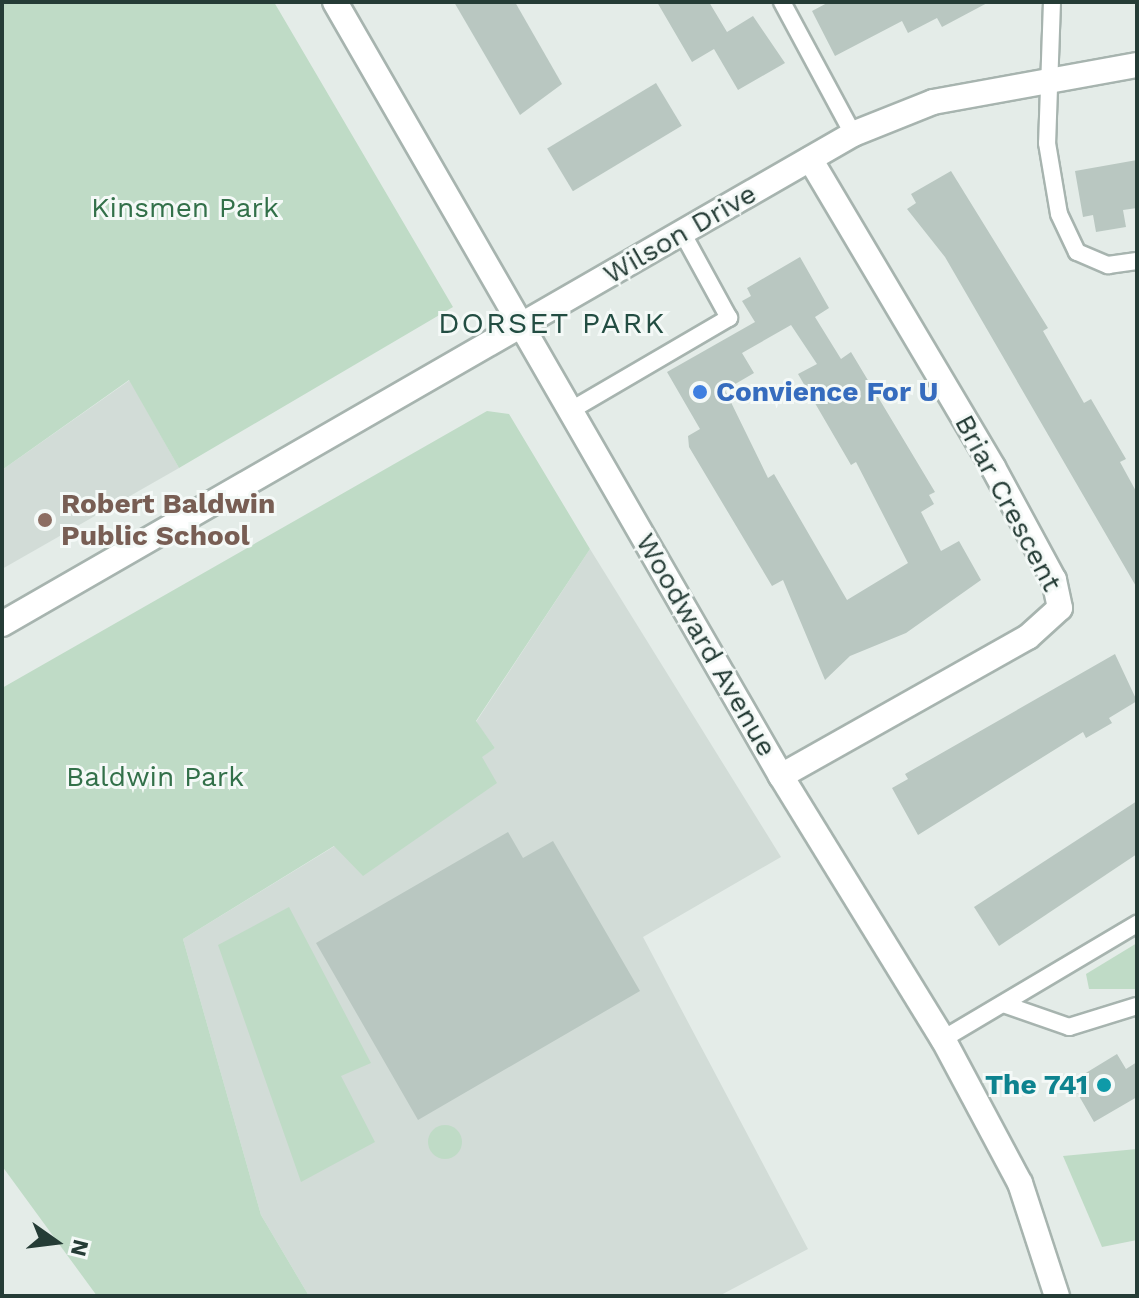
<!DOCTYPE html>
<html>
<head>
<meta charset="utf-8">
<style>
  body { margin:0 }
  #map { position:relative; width:1139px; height:1298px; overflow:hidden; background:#e4ece8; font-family:"Work Sans",sans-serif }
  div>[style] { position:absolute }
  .built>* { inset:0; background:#d2dcd7 }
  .green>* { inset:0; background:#bfdbc6 }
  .round { border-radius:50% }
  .building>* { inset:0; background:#b9c7c1; transform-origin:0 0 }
  .roads { filter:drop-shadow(2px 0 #a7b4af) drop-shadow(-2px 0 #a7b4af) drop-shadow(0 2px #a7b4af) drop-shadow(0 -2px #a7b4af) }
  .lane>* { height:16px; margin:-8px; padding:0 8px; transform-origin:8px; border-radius:8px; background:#fff }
  .street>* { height:24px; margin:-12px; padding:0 12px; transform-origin:12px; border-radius:12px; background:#fff }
  .secondary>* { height:24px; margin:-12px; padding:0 12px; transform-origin:12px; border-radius:12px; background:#fff }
  .dots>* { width:22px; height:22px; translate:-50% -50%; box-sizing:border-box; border:4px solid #f4f9f7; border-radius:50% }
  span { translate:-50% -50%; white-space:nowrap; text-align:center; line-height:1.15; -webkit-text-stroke:6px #f4f9f7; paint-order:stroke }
  .park-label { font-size:28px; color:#327049 }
  .street-label { font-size:28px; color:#253c36 }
  .shop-label { font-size:28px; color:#366cbe; font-weight:700 }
  .left { translate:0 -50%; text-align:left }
  .education-label { font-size:28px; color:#785e54; font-weight:700 }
  .culture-label { font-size:28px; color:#0d838f; font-weight:700 }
  .right { translate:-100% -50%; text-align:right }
  .neighbourhood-label { font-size:30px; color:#224d42; letter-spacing:2px }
  .frame { position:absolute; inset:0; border:4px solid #253c36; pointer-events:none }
  .north { position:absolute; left:16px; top:1202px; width:80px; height:80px; -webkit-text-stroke:6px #f4f9f7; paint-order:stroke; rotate:104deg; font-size:22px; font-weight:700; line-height:32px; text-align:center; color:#253c36 }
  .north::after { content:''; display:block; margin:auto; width:28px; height:36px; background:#253c36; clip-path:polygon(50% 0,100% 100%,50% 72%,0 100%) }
</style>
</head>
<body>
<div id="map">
  <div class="built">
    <i style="clip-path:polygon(130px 380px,179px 468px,2px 569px,2px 470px)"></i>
    <i style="clip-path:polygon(590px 549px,781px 857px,643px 937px,808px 1249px,719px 1296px,309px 1296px,261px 1215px,183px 939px,495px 748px,476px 722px)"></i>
  </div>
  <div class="green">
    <i style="clip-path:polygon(2px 2px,274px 2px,453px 307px,179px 468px,129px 380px,2px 470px)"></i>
    <i style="clip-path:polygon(487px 411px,509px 414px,590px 549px,476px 721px,495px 748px,482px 757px,497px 783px,363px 876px,334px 846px,183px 939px,261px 1215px,309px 1296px,97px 1296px,2px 1166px,2px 688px)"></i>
    <i style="clip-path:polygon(289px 907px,371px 1063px,341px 1076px,375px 1142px,301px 1182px,218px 945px)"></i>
    <i style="clip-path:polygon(1137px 943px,1137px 989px,1089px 989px,1086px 974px)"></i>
    <i class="round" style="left:428px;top:1125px;width:34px;height:34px"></i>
    <i style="clip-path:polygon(1137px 1149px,1137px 1240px,1102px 1247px,1063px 1156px)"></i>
  </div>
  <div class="building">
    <i style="clip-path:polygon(454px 2px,515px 2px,562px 84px,520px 115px)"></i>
    <i style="clip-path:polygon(657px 2px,709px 2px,727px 32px,753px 16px,785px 63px,738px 90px,714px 49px,692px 62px)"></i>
    <i style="clip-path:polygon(829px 2px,989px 2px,942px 27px,937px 18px,908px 33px,902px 21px,835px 56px,812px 11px)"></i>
    <i style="left:656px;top:83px;width:50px;height:127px;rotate:59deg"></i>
    <i style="clip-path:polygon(1137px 160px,1137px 208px,1123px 210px,1126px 227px,1096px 232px,1093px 215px,1083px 217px,1075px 171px)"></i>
    <i style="clip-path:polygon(951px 171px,1048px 328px,1043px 331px,1084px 403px,1091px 399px,1126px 459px,1120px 462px,1137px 493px,1137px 588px,945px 257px,907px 209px,916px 203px,911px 194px)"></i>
    <i style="clip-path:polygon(evenodd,800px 257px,829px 308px,815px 317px,841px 359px,851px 352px,935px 492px,929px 495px,934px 504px,921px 512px,941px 551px,959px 541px,981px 580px,906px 633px,850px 656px,825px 680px,783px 580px,772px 586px,689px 447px,688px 436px,700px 429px,667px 372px,755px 322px,742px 301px,751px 296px,747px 288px,800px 257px,791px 325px,817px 364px,798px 374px,851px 465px,856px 462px,908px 563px,847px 600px,774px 474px,768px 478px,725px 390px,754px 373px,742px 353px,791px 325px)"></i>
    <i style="clip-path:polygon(1115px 654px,1137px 701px,1109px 718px,1112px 723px,1086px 738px,1083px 732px,918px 835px,892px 788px,908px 779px,905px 774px)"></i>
    <i style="clip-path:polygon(1137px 801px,1137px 854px,999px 946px,974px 907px)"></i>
    <i style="clip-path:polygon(508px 832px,523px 858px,553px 841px,640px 991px,418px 1120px,316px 943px)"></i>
    <i style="clip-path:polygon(1117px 1054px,1126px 1069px,1137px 1062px,1137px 1097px,1094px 1122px,1071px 1082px)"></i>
  </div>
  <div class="roads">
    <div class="lane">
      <i style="left:782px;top:2px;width:150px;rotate:61.7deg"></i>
      <i style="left:1052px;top:2px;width:141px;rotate:92deg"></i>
      <i style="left:1047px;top:143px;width:72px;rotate:80.4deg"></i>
      <i style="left:1059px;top:214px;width:42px;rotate:64.7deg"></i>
      <i style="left:1077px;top:252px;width:34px;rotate:23deg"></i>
      <i style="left:1108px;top:265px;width:29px;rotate:-8deg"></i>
      <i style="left:573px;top:409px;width:181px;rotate:-30.3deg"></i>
      <i style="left:729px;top:318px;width:98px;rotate:-118.7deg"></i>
      <i style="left:1006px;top:1005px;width:67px;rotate:19.2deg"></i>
      <i style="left:1069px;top:1027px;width:71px;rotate:-17.2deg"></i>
      <i style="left:943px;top:1039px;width:226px;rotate:-30.7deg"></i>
    </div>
    <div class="street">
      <i style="left:781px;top:776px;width:283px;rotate:-29.4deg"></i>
      <i style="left:1028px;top:637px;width:43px;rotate:-42.2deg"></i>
      <i style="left:1060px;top:608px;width:29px;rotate:-102deg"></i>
      <i style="left:1054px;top:580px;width:128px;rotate:-118.4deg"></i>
      <i style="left:993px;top:467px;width:358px;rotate:-120.7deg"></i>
    </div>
    <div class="secondary">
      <i style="left:335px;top:2px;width:893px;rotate:60.05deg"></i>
      <i style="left:781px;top:776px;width:309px;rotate:58.4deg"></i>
      <i style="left:943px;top:1039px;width:163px;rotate:61.9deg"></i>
      <i style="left:1020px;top:1183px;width:119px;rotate:71.9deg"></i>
      <i style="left:2px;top:624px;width:982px;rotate:-29.93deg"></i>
      <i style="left:853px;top:134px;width:86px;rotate:-21.8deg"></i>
      <i style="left:933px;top:102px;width:207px;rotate:-10.3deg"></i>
    </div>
  </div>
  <div class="dots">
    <i style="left:700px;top:392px;background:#3f7fe0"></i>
    <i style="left:45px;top:520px;background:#8d6e63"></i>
    <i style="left:1104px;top:1085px;background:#0f9aa8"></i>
  </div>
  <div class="park-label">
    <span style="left:185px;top:208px">Kinsmen Park</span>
    <span style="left:155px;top:777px">Baldwin Park</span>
  </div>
  <div class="street-label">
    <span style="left:680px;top:234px;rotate:-30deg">Wilson Drive</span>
    <span style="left:1008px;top:503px;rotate:62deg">Briar Crescent</span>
    <span style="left:706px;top:645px;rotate:60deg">Woodward Avenue</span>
  </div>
  <div class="shop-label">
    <span class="left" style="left:716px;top:392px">Convience For U</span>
  </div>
  <div class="education-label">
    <span class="left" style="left:61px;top:520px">Robert Baldwin<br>Public School</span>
  </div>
  <div class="culture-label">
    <span class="right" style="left:1088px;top:1085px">The 741</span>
  </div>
  <div class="neighbourhood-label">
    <span style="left:552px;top:323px">DORSET PARK</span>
  </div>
  <div class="frame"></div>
  <div class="north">N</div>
</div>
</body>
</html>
